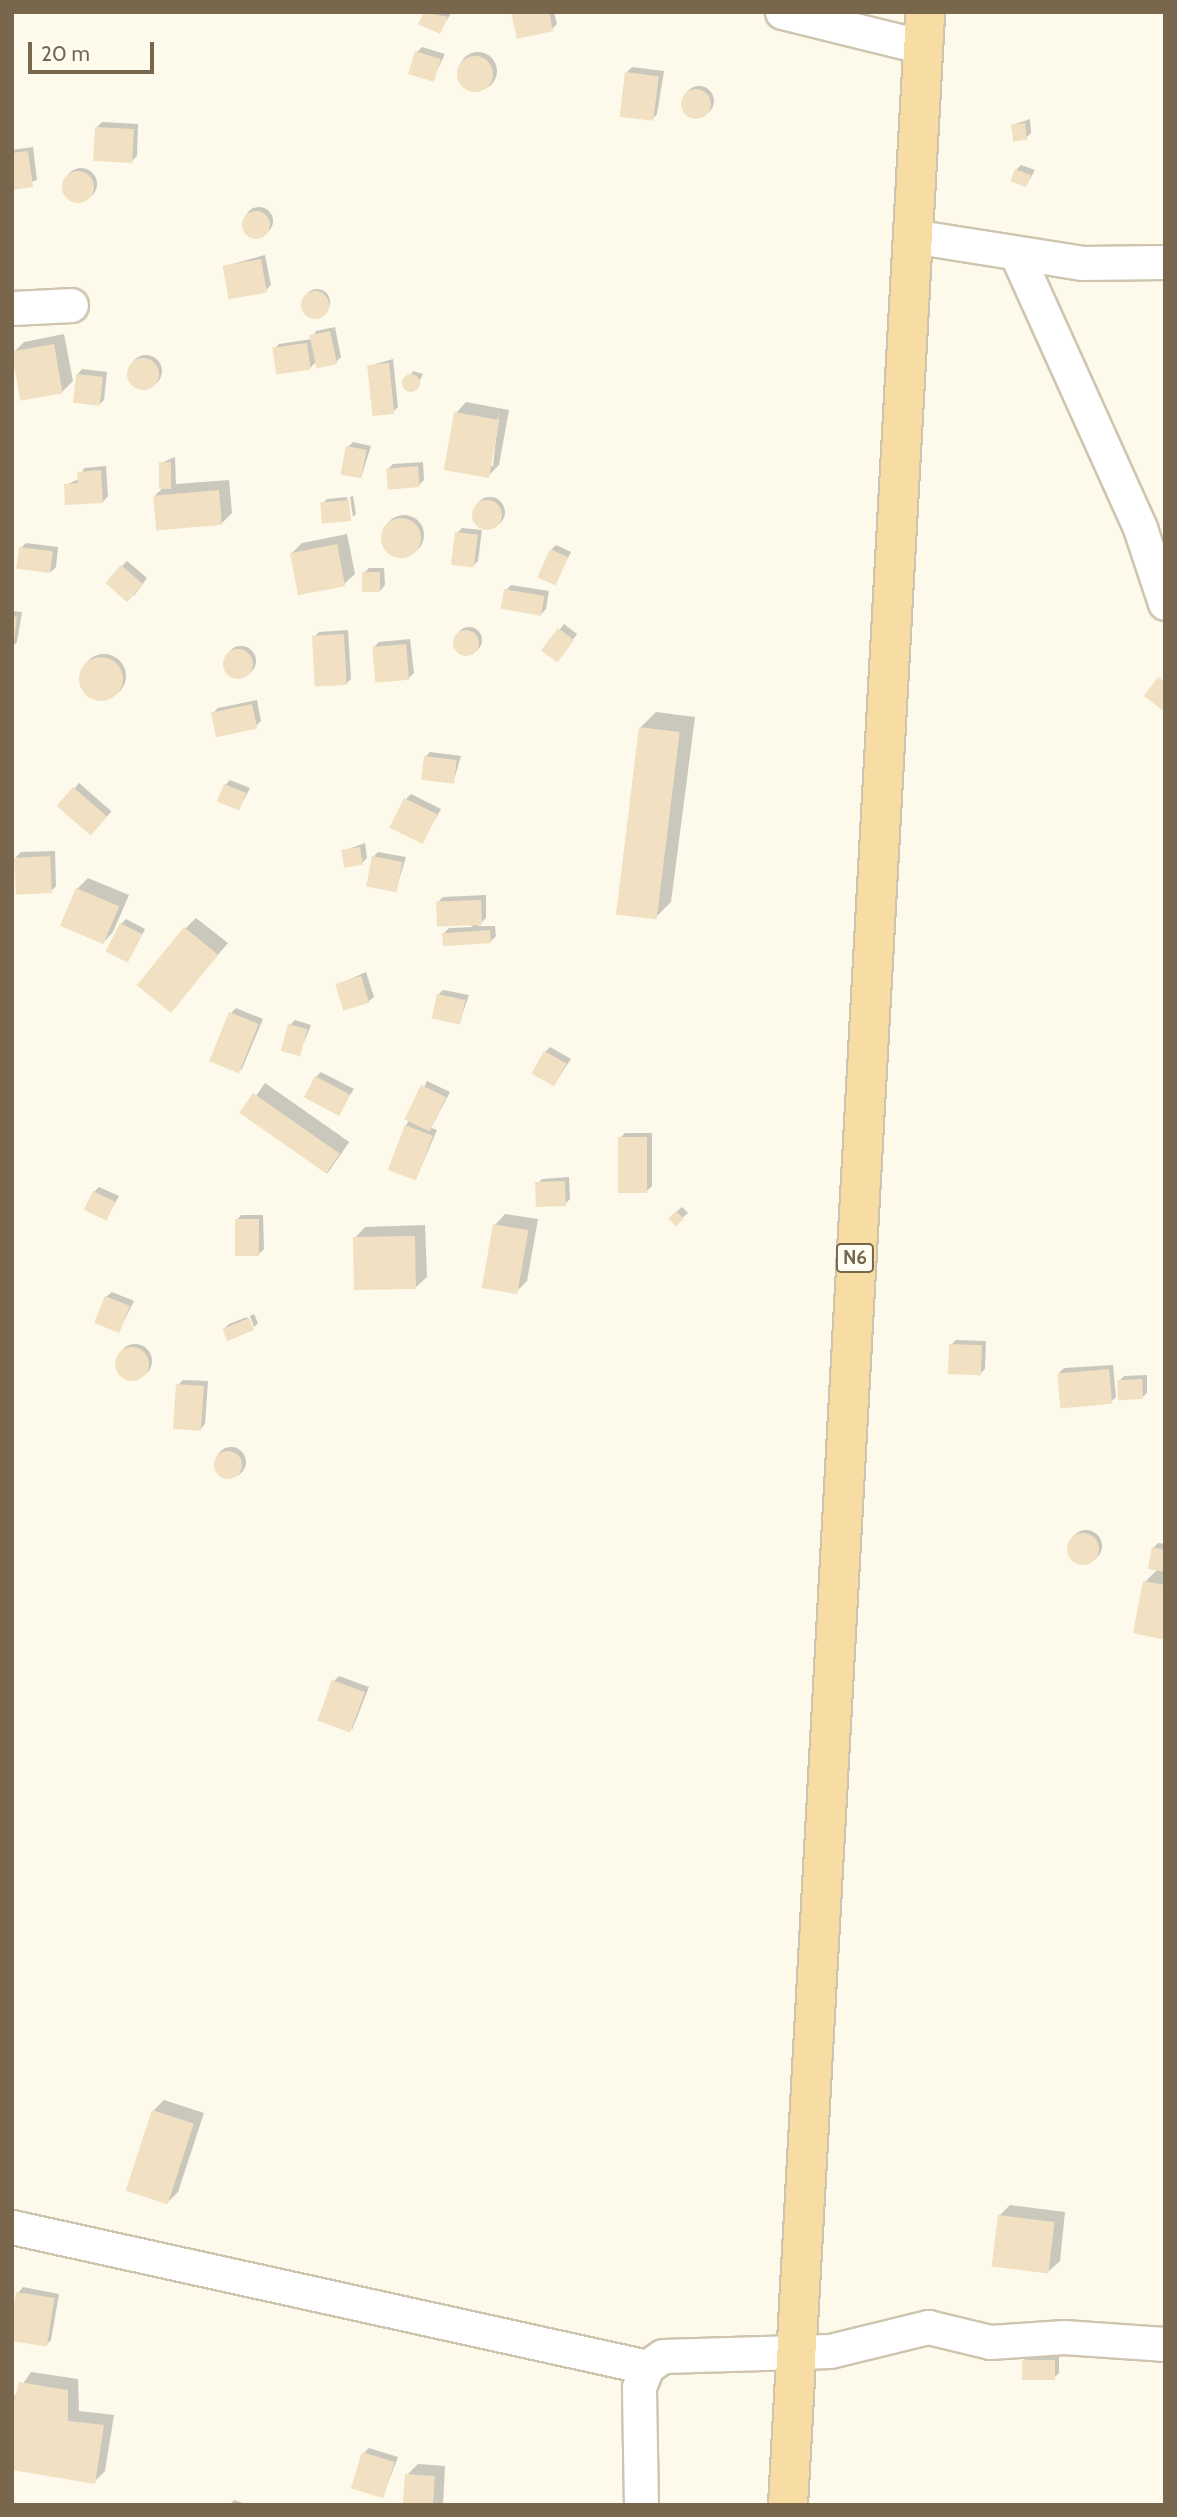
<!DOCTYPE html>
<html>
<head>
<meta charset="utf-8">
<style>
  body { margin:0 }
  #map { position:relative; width:1177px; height:2517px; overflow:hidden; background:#fdfaeb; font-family:Cabin,sans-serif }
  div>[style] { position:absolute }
  .shadow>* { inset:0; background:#0003; transform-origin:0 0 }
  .round { border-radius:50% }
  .building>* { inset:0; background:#f2e0c2; transform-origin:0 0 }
  .roads { filter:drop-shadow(2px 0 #cfc5af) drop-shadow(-2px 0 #cfc5af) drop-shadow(0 2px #cfc5af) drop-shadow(0 -2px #cfc5af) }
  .minor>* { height:33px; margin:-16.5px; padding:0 16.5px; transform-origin:16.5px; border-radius:16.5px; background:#fff }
  .trunk>* { height:38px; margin:-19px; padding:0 19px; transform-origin:19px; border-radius:19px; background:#f7dca4 }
  span { translate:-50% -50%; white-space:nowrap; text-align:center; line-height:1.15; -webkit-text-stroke:7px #fffdf1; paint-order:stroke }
  .shield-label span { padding:2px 5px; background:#fffdf1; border:2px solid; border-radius:5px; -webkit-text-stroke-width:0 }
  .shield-label { font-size:19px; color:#78664d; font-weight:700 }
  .frame { position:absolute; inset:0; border:14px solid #78664d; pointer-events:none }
  .scale { position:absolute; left:28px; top:42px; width:126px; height:32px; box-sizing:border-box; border:4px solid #78664d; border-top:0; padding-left:9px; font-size:21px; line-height:24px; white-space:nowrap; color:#78664d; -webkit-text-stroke:5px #fffdf1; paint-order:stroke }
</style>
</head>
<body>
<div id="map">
  <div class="shadow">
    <i style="clip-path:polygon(426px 12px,452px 12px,439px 32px,421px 24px)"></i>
    <i style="clip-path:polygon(513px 12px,554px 12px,557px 24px,552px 29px)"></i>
    <i style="clip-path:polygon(422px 47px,445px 54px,433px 79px,417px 52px)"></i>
    <i class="round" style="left:459px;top:52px;width:38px;height:38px"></i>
    <i style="clip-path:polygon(632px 67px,664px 71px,657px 114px,652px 120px,627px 72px)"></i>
    <i class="round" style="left:684px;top:86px;width:30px;height:30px"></i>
    <i style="clip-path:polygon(1030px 119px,1031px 133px,1026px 138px,1012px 125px)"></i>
    <i style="clip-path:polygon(102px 122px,138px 124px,137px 156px,132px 161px,97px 127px)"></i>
    <i style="clip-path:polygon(33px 147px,37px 180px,12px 188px,12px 150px)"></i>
    <i style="clip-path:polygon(1021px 165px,1035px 170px,1026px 186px,1016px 170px)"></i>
    <i class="round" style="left:65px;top:168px;width:32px;height:32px"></i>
    <i class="round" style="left:245px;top:207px;width:28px;height:28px"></i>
    <i style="clip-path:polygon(265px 255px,271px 285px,266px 290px,225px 266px)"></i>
    <i class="round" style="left:304px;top:289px;width:26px;height:26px"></i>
    <i style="clip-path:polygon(335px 327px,341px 357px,336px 362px,316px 362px,310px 368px,274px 349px,279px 344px,312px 339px,316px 331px)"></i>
    <i style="clip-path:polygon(64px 334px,73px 381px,62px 392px,13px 353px,24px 342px)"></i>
    <i class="round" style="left:130px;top:355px;width:32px;height:32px"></i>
    <i style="clip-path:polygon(393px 359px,398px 407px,393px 412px,369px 366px)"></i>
    <i style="clip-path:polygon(82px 369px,107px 372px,104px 400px,99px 405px,77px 375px)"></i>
    <i style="clip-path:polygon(413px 371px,423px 374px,415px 390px,405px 387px)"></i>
    <i style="clip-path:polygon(evenodd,466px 402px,509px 410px,499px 465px,488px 476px,456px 413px,466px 402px,499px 411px,493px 466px,489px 466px,499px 411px)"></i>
    <i style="clip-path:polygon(353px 442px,371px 446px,361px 478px,348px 447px)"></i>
    <i style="clip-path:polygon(175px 457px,176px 484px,229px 480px,232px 513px,221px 524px,155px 495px,161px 490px,161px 463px)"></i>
    <i style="clip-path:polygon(423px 462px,424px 480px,419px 485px,388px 469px,393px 464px)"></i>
    <i style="clip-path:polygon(106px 466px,108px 496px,103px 502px,66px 485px,79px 479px,84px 468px)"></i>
    <i style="clip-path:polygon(353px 496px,356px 514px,353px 517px,350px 497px)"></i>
    <i class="round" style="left:475px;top:497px;width:30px;height:30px"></i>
    <i style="clip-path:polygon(347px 497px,351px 519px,322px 505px,327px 499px)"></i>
    <i class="round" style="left:384px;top:515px;width:40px;height:40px"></i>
    <i style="clip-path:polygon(462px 528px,482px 530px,478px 561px,473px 566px,457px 533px)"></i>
    <i style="clip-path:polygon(347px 534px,355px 574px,344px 584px,292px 553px,302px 543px)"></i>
    <i style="clip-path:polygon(26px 543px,58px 547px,56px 567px,51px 572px,21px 548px)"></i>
    <i style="clip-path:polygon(556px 545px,571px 552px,555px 583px,551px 550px)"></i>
    <i style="clip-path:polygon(127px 561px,147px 578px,134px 596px,122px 566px)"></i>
    <i style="clip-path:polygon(369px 568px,384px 568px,385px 585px,380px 591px,364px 573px)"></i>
    <i style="clip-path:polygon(511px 585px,549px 591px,546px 609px,541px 614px,506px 590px)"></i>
    <i style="clip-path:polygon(12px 611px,22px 612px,17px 642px,12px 647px)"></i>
    <i style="clip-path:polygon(564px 624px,577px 634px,562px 655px,544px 650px)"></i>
    <i class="round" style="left:456px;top:627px;width:26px;height:26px"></i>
    <i style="clip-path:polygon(348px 630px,351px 679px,346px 684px,314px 637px,319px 632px)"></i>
    <i style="clip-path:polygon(410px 639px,414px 673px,409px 678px,374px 647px,379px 642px)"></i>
    <i class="round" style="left:226px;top:646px;width:30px;height:30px"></i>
    <i class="round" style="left:82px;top:654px;width:44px;height:44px"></i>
    <i style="clip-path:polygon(257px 700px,261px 721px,256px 726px,213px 713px,218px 708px)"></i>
    <i style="clip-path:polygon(656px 712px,695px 717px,671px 902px,655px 918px,640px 728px)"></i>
    <i style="clip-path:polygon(430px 752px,461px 756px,453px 783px,425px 757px)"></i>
    <i style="clip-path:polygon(230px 780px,250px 788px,239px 809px,225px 785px)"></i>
    <i style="left:79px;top:783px;width:43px;height:31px;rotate:41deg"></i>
    <i style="clip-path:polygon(411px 794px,441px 809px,422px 842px,406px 799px)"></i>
    <i style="clip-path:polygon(365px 843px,367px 858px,362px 863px,343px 851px)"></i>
    <i style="clip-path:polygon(55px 851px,56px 886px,51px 891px,16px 857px,21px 852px)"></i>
    <i style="clip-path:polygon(378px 852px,406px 857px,396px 890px,373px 857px)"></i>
    <i style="clip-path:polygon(88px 878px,129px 895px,113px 932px,103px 943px,77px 889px)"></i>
    <i style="clip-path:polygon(486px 895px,486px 918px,478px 926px,495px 926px,496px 936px,491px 941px,444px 933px,449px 928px,473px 927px,438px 902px,443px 897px)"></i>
    <i style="clip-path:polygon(196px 918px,228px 943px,171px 1010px,185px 929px)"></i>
    <i style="clip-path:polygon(126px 919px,145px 929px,128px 961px,121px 924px)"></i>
    <i style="clip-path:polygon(366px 972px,374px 997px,368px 1002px,337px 985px)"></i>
    <i style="clip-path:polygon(443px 990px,469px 995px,459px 1024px,438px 995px)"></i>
    <i style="clip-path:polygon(236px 1008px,263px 1019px,241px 1071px,231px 1013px)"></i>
    <i style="clip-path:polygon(295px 1020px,311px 1025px,299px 1054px,290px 1025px)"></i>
    <i style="clip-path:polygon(550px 1047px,571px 1059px,554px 1085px,545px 1052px)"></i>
    <i style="clip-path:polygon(321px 1072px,354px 1089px,338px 1113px,316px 1077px)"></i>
    <i style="clip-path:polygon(427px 1081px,450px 1092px,431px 1128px,437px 1130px,416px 1179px,406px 1126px)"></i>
    <i style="left:265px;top:1083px;width:103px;height:38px;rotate:35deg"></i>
    <i style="clip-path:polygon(625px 1133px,652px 1133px,652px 1186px,647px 1191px,620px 1138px)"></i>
    <i style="clip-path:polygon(569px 1177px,570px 1199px,565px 1204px,537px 1184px,542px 1179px)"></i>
    <i style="clip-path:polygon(99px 1187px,119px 1196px,106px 1219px,94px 1192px)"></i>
    <i style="clip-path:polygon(682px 1207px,688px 1213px,675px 1224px,675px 1213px)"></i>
    <i style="clip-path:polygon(505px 1214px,538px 1219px,527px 1281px,516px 1292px,495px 1225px)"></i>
    <i style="clip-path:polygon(241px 1215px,263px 1215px,264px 1249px,259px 1254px,236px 1221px)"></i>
    <i style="clip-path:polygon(425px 1225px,427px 1277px,416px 1287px,355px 1238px,365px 1227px)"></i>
    <i style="clip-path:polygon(112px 1292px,134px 1301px,119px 1331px,106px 1297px)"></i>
    <i style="clip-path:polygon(254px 1314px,258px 1323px,254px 1327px,250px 1316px)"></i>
    <i style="clip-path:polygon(247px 1317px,251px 1329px,224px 1329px,229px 1324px)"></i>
    <i style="clip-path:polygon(956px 1340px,986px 1341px,985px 1369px,980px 1374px,951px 1345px)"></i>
    <i class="round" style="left:118px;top:1344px;width:34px;height:34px"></i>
    <i style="clip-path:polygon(1113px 1365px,1116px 1397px,1111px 1402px,1059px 1373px,1064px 1368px)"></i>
    <i style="clip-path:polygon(1147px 1375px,1147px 1393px,1142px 1398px,1119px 1381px,1124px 1376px)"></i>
    <i style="clip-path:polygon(183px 1380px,208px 1381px,205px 1424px,200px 1430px,178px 1385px)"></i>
    <i class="round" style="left:216px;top:1447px;width:30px;height:30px"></i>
    <i class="round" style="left:1070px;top:1530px;width:32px;height:32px"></i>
    <i style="clip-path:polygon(1158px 1543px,1165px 1544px,1165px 1638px,1145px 1582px,1158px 1569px,1153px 1548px)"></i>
    <i style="clip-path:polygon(339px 1676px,369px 1687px,352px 1730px,334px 1681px)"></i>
    <i style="clip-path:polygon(164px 2100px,204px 2113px,178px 2192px,167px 2203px,153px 2111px)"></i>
    <i style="clip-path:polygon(1010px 2205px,1065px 2212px,1060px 2261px,1049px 2271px,999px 2216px)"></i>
    <i style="clip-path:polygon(23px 2287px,59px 2294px,51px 2340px,46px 2345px,12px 2339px,18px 2293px)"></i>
    <i style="clip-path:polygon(1029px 2355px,1059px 2356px,1059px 2373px,1054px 2378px,1024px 2360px)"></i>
    <i style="clip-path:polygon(31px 2372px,78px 2379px,79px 2411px,114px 2415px,105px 2471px,94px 2482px,12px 2468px,12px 2400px)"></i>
    <i style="clip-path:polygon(369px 2448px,398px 2457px,383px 2496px,364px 2453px)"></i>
    <i style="clip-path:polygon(418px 2464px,445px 2466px,443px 2505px,405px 2505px,407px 2475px)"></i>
    <i style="clip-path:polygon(234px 2500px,249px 2505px,230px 2505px)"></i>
  </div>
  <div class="building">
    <i style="clip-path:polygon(424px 12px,448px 17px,440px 34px,418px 24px)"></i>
    <i style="clip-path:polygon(511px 12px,549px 12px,553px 31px,517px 39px)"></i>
    <i style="left:415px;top:51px;width:27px;height:24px;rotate:17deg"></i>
    <i class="round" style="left:457px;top:56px;width:36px;height:36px"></i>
    <i style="left:625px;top:72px;width:34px;height:45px;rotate:7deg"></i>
    <i class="round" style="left:681px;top:89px;width:30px;height:30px"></i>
    <i style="left:1025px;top:123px;width:17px;height:14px;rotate:83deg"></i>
    <i style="left:95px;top:127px;width:39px;height:34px;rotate:3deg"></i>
    <i style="clip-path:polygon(28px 151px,33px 187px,12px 190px,12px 153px)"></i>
    <i style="left:1015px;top:169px;width:17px;height:13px;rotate:21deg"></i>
    <i class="round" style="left:62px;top:171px;width:32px;height:32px"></i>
    <i class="round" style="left:242px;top:211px;width:28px;height:28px"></i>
    <i style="left:261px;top:259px;width:34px;height:39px;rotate:80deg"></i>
    <i class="round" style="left:301px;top:291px;width:28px;height:28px"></i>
    <i style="left:330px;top:331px;width:34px;height:21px;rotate:78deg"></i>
    <i style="left:307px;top:343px;width:27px;height:35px;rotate:82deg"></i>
    <i style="left:54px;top:344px;width:50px;height:43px;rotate:80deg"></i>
    <i class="round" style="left:127px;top:358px;width:32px;height:32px"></i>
    <i style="left:389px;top:363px;width:51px;height:22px;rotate:84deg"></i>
    <i class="round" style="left:402px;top:374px;width:18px;height:18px"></i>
    <i style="left:76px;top:374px;width:27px;height:29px;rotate:6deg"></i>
    <i style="left:454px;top:412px;width:46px;height:59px;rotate:10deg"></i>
    <i style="left:346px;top:446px;width:21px;height:29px;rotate:11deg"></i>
    <i style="left:159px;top:462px;width:12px;height:27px"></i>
    <i style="left:418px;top:466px;width:21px;height:32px;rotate:85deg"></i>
    <i style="clip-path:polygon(101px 470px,103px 503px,65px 505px,64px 484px,78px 483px,77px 472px)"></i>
    <i style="left:219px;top:490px;width:35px;height:66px;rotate:85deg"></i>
    <i style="left:349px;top:500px;width:21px;height:29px;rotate:85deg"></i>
    <i class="round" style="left:472px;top:500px;width:30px;height:30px"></i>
    <i class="round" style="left:381px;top:518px;width:40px;height:40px"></i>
    <i style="left:455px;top:532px;width:23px;height:33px;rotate:7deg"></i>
    <i style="left:337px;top:544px;width:43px;height:48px;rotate:79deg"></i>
    <i style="left:19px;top:547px;width:34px;height:22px;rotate:7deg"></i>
    <i style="left:550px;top:549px;width:20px;height:31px;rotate:24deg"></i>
    <i style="left:121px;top:565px;width:29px;height:24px;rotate:41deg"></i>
    <i style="left:380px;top:572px;width:20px;height:18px;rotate:90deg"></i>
    <i style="left:504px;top:589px;width:41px;height:20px;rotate:10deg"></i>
    <i style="clip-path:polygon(12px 616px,17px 617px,14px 642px,12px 642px)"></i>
    <i style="left:558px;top:628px;width:20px;height:28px;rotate:37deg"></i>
    <i class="round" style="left:453px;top:630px;width:26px;height:26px"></i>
    <i style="left:344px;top:634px;width:51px;height:32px;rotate:87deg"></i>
    <i style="left:406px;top:644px;width:36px;height:34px;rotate:85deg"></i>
    <i class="round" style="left:223px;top:649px;width:30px;height:30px"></i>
    <i class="round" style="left:79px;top:657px;width:44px;height:44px"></i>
    <i style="clip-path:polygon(1158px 677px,1165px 682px,1165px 712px,1144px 696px)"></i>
    <i style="left:252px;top:704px;width:25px;height:42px;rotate:78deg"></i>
    <i style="left:639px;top:727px;width:41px;height:189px;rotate:7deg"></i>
    <i style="left:424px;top:756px;width:33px;height:24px;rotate:7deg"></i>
    <i style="left:224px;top:784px;width:24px;height:19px;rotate:22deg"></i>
    <i style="left:73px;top:787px;width:45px;height:25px;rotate:41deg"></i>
    <i style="left:404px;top:798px;width:37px;height:33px;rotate:26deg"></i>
    <i style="left:360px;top:847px;width:18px;height:19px;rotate:81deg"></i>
    <i style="left:50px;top:856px;width:37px;height:36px;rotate:87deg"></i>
    <i style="left:372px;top:856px;width:31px;height:31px;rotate:11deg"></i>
    <i style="left:76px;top:888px;width:47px;height:41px;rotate:23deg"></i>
    <i style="left:481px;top:900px;width:25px;height:45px;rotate:88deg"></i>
    <i style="left:120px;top:923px;width:25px;height:32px;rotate:27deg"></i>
    <i style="left:184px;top:927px;width:44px;height:75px;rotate:39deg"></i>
    <i style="left:490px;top:930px;width:13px;height:48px;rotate:86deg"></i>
    <i style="left:361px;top:976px;width:28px;height:27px;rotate:73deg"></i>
    <i style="left:437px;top:994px;width:29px;height:25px;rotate:12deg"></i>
    <i style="left:229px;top:1012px;width:32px;height:53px;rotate:22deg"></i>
    <i style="left:288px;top:1024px;width:20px;height:28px;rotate:15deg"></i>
    <i style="left:544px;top:1051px;width:26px;height:26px;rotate:29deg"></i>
    <i style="left:315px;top:1076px;width:40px;height:24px;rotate:28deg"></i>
    <i style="left:421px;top:1085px;width:28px;height:38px;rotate:26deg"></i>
    <i style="left:253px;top:1093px;width:106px;height:24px;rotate:35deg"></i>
    <i style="left:405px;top:1125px;width:30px;height:48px;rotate:21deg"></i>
    <i style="left:618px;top:1137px;width:29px;height:56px"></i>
    <i style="left:565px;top:1181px;width:25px;height:30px;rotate:88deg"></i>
    <i style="left:93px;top:1191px;width:25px;height:21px;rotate:26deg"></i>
    <i style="left:676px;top:1211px;width:11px;height:11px;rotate:45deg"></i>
    <i style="left:259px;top:1219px;width:37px;height:24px;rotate:90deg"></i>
    <i style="left:493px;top:1224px;width:36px;height:65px;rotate:10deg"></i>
    <i style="left:415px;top:1236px;width:53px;height:62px;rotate:89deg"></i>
    <i style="left:105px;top:1296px;width:27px;height:29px;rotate:22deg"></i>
    <i style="left:249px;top:1318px;width:13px;height:29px;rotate:67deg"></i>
    <i style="left:949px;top:1344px;width:33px;height:30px;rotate:2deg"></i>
    <i class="round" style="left:115px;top:1347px;width:34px;height:34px"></i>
    <i style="left:1109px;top:1369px;width:35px;height:52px;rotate:85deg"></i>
    <i style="left:1142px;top:1379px;width:20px;height:25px;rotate:87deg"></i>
    <i style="left:176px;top:1384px;width:28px;height:45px;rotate:4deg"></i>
    <i class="round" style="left:214px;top:1451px;width:28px;height:28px"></i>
    <i class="round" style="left:1067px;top:1533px;width:32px;height:32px"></i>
    <i style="clip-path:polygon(1152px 1547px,1165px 1550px,1165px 1572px,1148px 1569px)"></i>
    <i style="clip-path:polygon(1143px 1581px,1165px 1585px,1165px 1640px,1133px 1633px)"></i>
    <i style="left:332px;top:1680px;width:35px;height:43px;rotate:20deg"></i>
    <i style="left:152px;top:2110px;width:44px;height:85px;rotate:18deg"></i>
    <i style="left:998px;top:2215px;width:57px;height:52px;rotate:7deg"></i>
    <i style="left:16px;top:2292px;width:39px;height:49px;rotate:9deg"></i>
    <i style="left:1022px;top:2360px;width:33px;height:20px"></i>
    <i style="clip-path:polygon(19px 2382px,68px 2390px,68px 2421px,104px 2425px,95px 2484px,12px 2470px,12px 2410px)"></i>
    <i style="left:362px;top:2452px;width:34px;height:38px;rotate:17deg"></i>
    <i style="left:405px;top:2474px;width:30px;height:31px;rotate:4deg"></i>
  </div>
  <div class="roads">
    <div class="minor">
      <i style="left:782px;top:12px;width:145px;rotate:13.9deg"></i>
      <i style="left:912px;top:236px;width:172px;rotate:9deg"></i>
      <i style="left:1082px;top:263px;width:83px;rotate:-0.7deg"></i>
      <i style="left:1016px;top:253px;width:302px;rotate:65.7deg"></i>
      <i style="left:1140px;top:528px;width:79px;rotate:71.6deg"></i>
      <i style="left:12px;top:308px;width:59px;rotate:-2.9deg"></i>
      <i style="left:12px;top:2227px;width:650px;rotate:12.43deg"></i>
      <i style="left:641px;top:2505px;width:118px;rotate:-91deg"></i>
      <i style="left:639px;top:2387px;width:22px;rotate:-68deg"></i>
      <i style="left:647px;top:2367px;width:19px;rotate:-35deg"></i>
      <i style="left:663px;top:2356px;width:167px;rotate:-1.7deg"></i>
      <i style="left:830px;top:2351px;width:101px;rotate:-13.8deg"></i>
      <i style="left:928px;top:2327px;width:64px;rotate:13.6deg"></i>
      <i style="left:990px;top:2342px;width:74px;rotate:-3.9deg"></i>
      <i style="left:1064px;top:2337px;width:101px;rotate:4deg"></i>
    </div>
    <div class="trunk">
      <i style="left:788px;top:2505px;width:2497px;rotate:-86.85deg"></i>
    </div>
  </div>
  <div class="shield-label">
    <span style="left:855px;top:1258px">N6</span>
  </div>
  <div class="frame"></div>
  <div class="scale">20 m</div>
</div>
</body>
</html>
